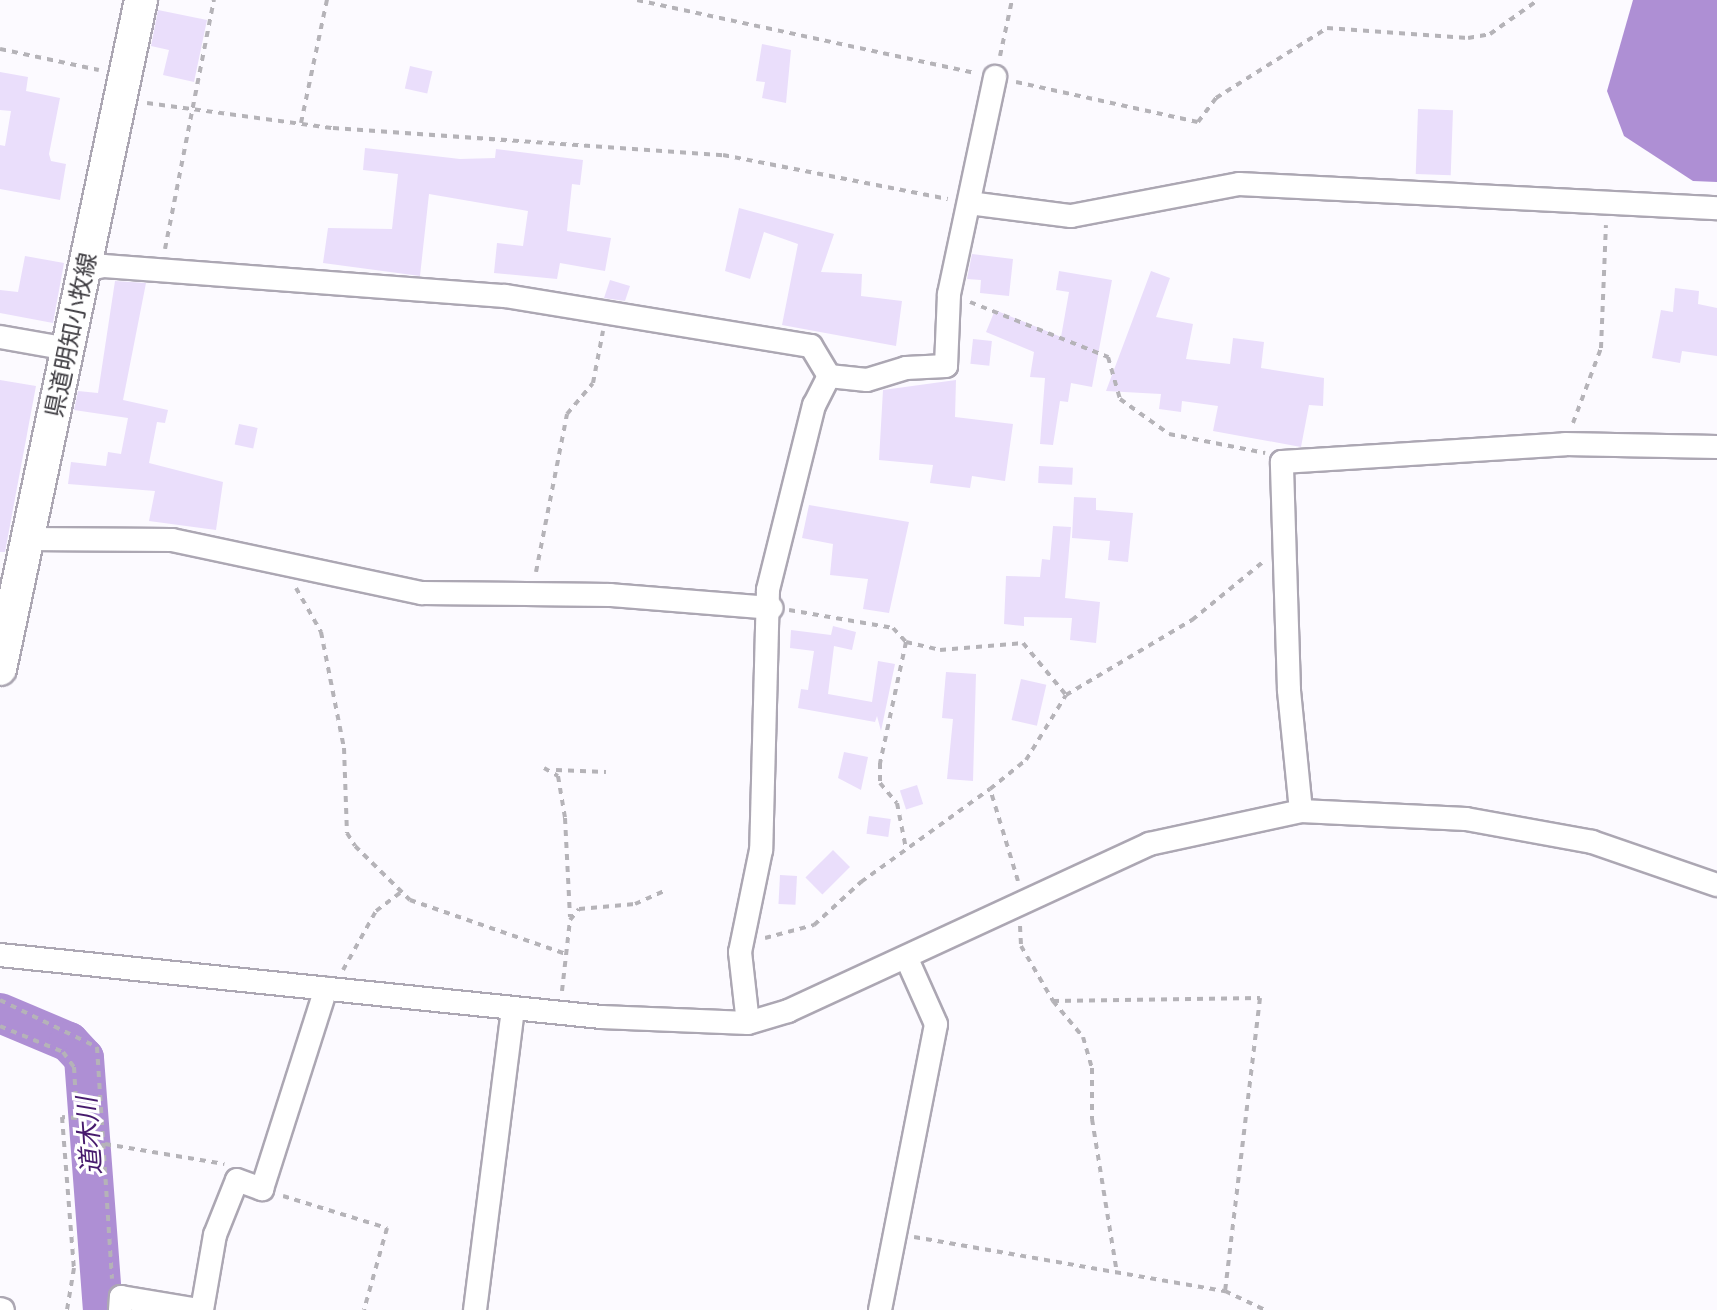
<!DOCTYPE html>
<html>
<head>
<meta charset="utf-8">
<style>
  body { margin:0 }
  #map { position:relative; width:1717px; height:1310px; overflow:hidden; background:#fcfaff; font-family:"Libre Baskerville","Noto Sans JP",serif }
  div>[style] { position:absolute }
  .water>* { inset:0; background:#ae8fd4 }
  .river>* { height:40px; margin:-20px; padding:0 20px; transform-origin:20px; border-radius:20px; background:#ae8fd4 }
  .building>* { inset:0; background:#eadefb; transform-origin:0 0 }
  .path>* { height:4px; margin-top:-2px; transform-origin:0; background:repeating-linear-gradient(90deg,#b5b3b8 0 6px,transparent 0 12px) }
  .roads { filter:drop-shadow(2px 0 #aca7b3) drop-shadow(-2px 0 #aca7b3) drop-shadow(0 2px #aca7b3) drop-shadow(0 -2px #aca7b3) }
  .street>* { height:22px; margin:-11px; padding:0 11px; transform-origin:11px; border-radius:11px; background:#fff }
  .secondary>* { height:32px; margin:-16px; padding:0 16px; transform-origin:16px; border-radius:16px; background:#fff }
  span { translate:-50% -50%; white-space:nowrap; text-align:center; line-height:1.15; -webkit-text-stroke:6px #fff; paint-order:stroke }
  .street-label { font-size:24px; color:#3d3b40 }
  .water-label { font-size:26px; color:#471b6d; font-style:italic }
</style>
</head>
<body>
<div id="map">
  <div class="water">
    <i style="clip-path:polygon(1633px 0,1717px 0,1717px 182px,1693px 181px,1624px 136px,1607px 91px)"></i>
  </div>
  <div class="river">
    <i style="left:0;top:1013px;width:75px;rotate:22.8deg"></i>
    <i style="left:69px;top:1042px;width:22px;rotate:47deg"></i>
    <i style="left:84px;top:1058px;width:253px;rotate:85.7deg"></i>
  </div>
  <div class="building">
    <i style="clip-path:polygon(158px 10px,207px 20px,194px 82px,163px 75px,169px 50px,151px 46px)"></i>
    <i style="clip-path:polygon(762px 44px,791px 50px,786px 103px,762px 98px,765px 82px,756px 81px)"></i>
    <i style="left:410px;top:66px;width:23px;height:23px;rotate:13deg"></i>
    <i style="clip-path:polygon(0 72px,28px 77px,26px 91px,60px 98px,49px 154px,51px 161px,66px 164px,60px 200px,0 189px,0 145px,5px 146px,11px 111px,0 110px)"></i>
    <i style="left:1418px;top:109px;width:35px;height:65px;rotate:2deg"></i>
    <i style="clip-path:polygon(365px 148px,460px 159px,495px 158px,496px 149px,583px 160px,580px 185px,572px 184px,567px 231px,611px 238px,605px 271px,560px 263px,557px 279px,494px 273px,497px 243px,523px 246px,528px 211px,429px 194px,420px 276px,323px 263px,328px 228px,392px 229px,398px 174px,363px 170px)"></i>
    <i style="clip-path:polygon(739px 208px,834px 234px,821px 272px,862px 274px,861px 296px,902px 301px,896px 346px,782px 325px,798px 244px,764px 232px,750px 279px,725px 271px)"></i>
    <i style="clip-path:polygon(972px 254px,1013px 259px,1009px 296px,980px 293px,981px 280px,967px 279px)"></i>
    <i style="clip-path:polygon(25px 256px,64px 263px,53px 323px,0 313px,0 290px,18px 292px)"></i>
    <i style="clip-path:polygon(1059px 271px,1112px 280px,1092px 387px,1071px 383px,1068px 402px,1060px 401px,1053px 445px,1040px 444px,1045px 378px,1030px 377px,1034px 352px,986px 332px,995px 310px,1061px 337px,1069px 292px,1056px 290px)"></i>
    <i style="clip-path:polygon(1151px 271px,1170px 278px,1156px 317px,1193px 324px,1186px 359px,1230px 364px,1233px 338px,1264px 342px,1261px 368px,1324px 378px,1323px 406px,1309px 405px,1301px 447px,1213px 431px,1218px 406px,1182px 401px,1181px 412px,1159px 409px,1161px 394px,1106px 391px)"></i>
    <i style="clip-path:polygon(610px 280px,630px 286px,625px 301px,604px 298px)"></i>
    <i style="clip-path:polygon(115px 281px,146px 283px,123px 400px,168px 410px,165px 423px,157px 422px,149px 463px,223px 482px,216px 530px,149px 521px,155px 491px,68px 484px,71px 462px,106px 466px,108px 452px,121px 454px,128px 418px,74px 410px,78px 391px,98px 393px)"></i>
    <i style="clip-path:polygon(1675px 288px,1699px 291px,1698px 304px,1717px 308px,1717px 356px,1682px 351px,1680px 363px,1652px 358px,1661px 310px,1673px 312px)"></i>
    <i style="left:973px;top:339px;width:19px;height:25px;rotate:6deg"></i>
    <i style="clip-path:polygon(0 380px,36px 386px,5px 552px,0 552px)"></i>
    <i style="clip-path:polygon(956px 380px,955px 417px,1013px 424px,1005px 481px,972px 476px,970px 488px,930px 483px,933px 465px,879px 460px,883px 390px)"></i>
    <i style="left:239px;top:424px;width:19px;height:21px;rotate:12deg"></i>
    <i style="left:1039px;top:466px;width:34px;height:17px;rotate:3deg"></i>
    <i style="clip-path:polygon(1074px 497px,1096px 498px,1096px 510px,1133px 513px,1128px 562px,1108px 560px,1110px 541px,1072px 538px)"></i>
    <i style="clip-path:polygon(809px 505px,909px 522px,889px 613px,863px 609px,868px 579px,830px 575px,833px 544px,802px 538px)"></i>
    <i style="clip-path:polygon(1053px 526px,1071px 527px,1065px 598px,1100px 602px,1096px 643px,1070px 640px,1072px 618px,1024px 617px,1024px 626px,1004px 624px,1006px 576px,1040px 577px,1042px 559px,1050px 560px)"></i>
    <i style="clip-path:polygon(833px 626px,856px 632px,852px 650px,834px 646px,828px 694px,872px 702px,878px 661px,895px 664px,881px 731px,877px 716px,875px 722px,798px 708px,801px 689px,808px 690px,814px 651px,790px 648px,791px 630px,831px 635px)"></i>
    <i style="clip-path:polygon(946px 672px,976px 674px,973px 781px,947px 779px,953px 719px,942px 718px)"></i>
    <i style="left:1021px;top:679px;width:26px;height:42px;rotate:13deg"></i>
    <i style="clip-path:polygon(844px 752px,868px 757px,861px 790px,838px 778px)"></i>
    <i style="left:917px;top:785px;width:20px;height:18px;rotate:72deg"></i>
    <i style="left:869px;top:816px;width:22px;height:18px;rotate:8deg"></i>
    <i style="left:833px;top:850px;width:24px;height:39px;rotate:45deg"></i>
    <i style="left:780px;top:875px;width:17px;height:29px;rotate:3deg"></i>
  </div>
  <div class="path">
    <i style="left:637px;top:0;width:347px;rotate:12.2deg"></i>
    <i style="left:0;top:49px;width:101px;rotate:12deg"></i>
    <i style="left:1000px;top:56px;width:57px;rotate:-77.9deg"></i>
    <i style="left:1016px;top:82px;width:186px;rotate:12.4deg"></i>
    <i style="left:1198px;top:122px;width:30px;rotate:-53deg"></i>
    <i style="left:1216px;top:98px;width:131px;rotate:-32.2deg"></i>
    <i style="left:1327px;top:28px;width:141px;rotate:4.1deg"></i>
    <i style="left:1468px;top:38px;width:22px;rotate:-10deg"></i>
    <i style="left:1490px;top:34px;width:59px;rotate:-35.3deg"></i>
    <i style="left:147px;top:103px;width:188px;rotate:7.7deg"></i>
    <i style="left:333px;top:128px;width:391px;rotate:4deg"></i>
    <i style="left:723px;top:155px;width:229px;rotate:11.1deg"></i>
    <i style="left:301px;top:123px;width:126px;rotate:-78.1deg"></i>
    <i style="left:165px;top:249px;width:254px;rotate:-78.9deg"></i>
    <i style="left:970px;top:302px;width:149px;rotate:21.7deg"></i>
    <i style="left:1108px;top:357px;width:44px;rotate:74.1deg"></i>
    <i style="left:1120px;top:399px;width:60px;rotate:35.5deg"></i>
    <i style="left:1169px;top:434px;width:98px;rotate:11.2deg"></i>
    <i style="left:1573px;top:423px;width:80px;rotate:-69.5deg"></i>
    <i style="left:1601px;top:348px;width:123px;rotate:-87.7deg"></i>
    <i style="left:536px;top:572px;width:161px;rotate:-78.9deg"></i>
    <i style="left:567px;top:414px;width:40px;rotate:-50deg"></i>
    <i style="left:593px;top:383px;width:53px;rotate:-79.1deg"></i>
    <i style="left:296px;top:588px;width:51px;rotate:60.4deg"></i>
    <i style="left:321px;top:632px;width:118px;rotate:78.8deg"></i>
    <i style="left:344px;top:748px;width:85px;rotate:88deg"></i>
    <i style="left:347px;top:833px;width:15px;rotate:58deg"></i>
    <i style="left:355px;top:846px;width:77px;rotate:44.5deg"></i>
    <i style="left:410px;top:900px;width:165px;rotate:19.1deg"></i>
    <i style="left:789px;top:610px;width:106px;rotate:9.8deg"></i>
    <i style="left:893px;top:628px;width:19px;rotate:47deg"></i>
    <i style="left:906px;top:642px;width:35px;rotate:13deg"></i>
    <i style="left:940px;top:650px;width:83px;rotate:-4.8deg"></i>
    <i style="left:1023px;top:643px;width:67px;rotate:50.4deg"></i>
    <i style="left:906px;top:642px;width:124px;rotate:102.1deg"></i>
    <i style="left:880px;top:763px;width:20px;rotate:90deg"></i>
    <i style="left:880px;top:783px;width:26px;rotate:50deg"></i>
    <i style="left:897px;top:803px;width:47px;rotate:78.9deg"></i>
    <i style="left:544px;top:768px;width:16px;rotate:30deg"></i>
    <i style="left:558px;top:776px;width:43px;rotate:80.5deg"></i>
    <i style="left:565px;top:818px;width:99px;rotate:87.1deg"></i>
    <i style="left:556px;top:770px;width:50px;rotate:2.3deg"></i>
    <i style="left:1018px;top:881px;width:96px;rotate:-106.9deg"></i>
    <i style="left:990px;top:789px;width:46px;rotate:-38.9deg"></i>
    <i style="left:1026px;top:760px;width:76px;rotate:-58.4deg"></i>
    <i style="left:1066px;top:695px;width:147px;rotate:-30.8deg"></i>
    <i style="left:1192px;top:620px;width:93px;rotate:-39.3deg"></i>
    <i style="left:1020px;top:926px;width:20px;rotate:87deg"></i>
    <i style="left:1021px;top:946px;width:64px;rotate:59.8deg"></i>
    <i style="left:1053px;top:1001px;width:207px;rotate:-0.8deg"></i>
    <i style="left:1260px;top:998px;width:295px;rotate:96.8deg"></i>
    <i style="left:765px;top:938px;width:51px;rotate:-14.9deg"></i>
    <i style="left:814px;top:925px;width:64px;rotate:-42.5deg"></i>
    <i style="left:861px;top:882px;width:159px;rotate:-35.8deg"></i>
    <i style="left:343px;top:970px;width:68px;rotate:-60.8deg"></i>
    <i style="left:376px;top:911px;width:30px;rotate:-37deg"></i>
    <i style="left:562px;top:991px;width:71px;rotate:-83.6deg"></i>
    <i style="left:570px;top:920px;width:14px;rotate:-51deg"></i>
    <i style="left:579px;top:909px;width:56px;rotate:-5.1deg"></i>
    <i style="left:635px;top:904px;width:34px;rotate:-24deg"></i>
    <i style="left:0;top:1000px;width:108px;rotate:25.9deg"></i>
    <i style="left:97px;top:1047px;width:232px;rotate:86.3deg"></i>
    <i style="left:1053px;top:1001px;width:47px;rotate:50.2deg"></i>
    <i style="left:1083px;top:1037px;width:32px;rotate:74deg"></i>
    <i style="left:1092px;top:1068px;width:51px;rotate:90deg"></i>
    <i style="left:1092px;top:1119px;width:157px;rotate:80.8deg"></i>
    <i style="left:0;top:1026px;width:68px;rotate:22.4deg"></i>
    <i style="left:63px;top:1052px;width:19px;rotate:54deg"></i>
    <i style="left:74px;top:1067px;width:51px;rotate:86.6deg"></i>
    <i style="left:77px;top:1118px;width:15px;rotate:-176deg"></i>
    <i style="left:62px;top:1117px;width:151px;rotate:85.5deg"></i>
    <i style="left:74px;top:1268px;width:43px;rotate:99.5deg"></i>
    <i style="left:105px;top:1144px;width:121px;rotate:9.5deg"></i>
    <i style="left:283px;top:1196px;width:109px;rotate:17.1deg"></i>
    <i style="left:387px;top:1228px;width:85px;rotate:105.7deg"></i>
    <i style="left:914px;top:1237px;width:316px;rotate:9.9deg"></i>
    <i style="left:1225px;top:1291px;width:44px;rotate:25.4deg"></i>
  </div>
  <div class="roads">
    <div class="street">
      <i style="left:969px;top:203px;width:103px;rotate:7.3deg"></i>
      <i style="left:1071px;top:216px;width:171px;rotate:-10.8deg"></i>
      <i style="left:1239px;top:184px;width:479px;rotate:2.9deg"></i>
      <i style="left:85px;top:270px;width:19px;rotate:-12deg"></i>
      <i style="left:104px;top:266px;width:402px;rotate:4.3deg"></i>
      <i style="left:505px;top:296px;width:310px;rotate:9.3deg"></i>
      <i style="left:811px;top:346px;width:35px;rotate:59deg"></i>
      <i style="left:829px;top:376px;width:33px;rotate:117deg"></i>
      <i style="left:814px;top:405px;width:191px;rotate:104deg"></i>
      <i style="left:768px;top:590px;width:260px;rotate:91.5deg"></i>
      <i style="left:761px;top:850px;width:104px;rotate:101.6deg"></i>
      <i style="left:740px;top:952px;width:71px;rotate:83.6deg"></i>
      <i style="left:0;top:337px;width:69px;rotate:10deg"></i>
      <i style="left:829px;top:376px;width:38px;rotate:6deg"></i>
      <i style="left:867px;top:380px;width:41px;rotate:-17.1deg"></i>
      <i style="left:906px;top:368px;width:40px;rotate:-2.9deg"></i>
      <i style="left:946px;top:366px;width:72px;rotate:-87.6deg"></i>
      <i style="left:949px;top:294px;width:222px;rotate:-78deg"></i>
      <i style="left:27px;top:539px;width:145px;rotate:0.4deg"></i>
      <i style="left:172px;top:540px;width:256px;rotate:12deg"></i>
      <i style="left:422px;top:593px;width:188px;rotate:0.6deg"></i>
      <i style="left:610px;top:595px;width:162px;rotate:4.6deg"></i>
      <i style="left:1301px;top:811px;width:122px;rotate:-95.7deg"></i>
      <i style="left:1289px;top:690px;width:228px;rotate:-91.8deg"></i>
      <i style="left:1282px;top:462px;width:284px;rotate:-3.6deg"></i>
      <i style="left:1565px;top:444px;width:152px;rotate:1.1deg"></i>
      <i style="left:0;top:955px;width:604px;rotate:5.89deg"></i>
      <i style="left:601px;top:1017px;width:147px;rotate:2.3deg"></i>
      <i style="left:748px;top:1023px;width:42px;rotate:-16.7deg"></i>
      <i style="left:788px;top:1011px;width:398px;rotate:-24.8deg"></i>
      <i style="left:1149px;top:844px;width:156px;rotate:-12.2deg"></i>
      <i style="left:1301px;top:811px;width:165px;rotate:2.8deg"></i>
      <i style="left:1466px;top:819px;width:128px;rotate:10.3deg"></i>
      <i style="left:1592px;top:842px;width:132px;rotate:19deg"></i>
      <i style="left:0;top:1309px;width:3px;rotate:18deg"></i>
      <i style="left:120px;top:1310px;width:13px;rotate:-86deg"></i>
      <i style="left:121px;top:1297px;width:79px;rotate:9.5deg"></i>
      <i style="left:202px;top:1310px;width:76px;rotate:-80.2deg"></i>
      <i style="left:215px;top:1235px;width:59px;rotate:-68.2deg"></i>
      <i style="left:237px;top:1180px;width:27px;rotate:20deg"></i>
      <i style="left:262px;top:1189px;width:210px;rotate:-72.3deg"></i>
      <i style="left:475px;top:1310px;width:303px;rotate:-82.8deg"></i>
      <i style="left:880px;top:1310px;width:291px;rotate:-78.9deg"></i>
      <i style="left:936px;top:1024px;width:73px;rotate:-114.1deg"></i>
    </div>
    <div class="secondary">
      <i style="left:0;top:669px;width:684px;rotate:-78.1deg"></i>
    </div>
  </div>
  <div class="street-label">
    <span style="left:71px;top:335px;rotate:-78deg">県道明知小牧線</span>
  </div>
  <div class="water-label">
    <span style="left:90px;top:1136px;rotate:-94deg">道木川</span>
  </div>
</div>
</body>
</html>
